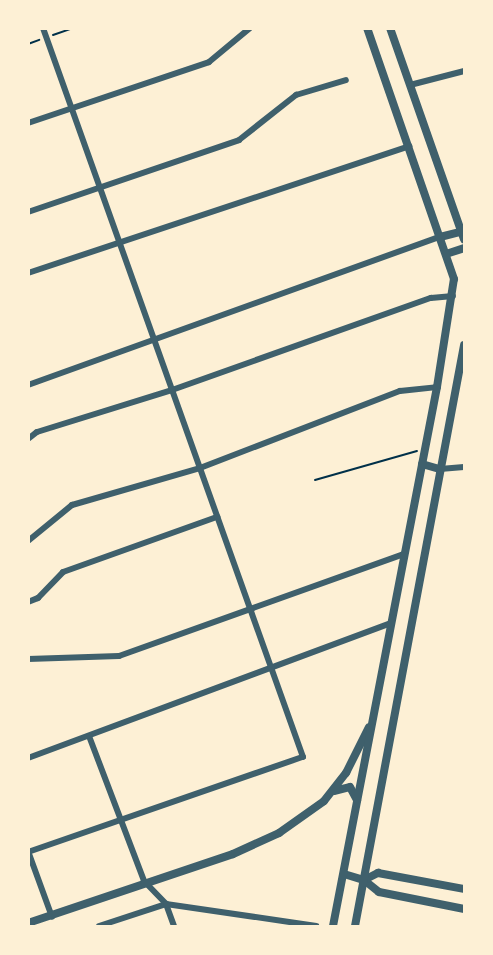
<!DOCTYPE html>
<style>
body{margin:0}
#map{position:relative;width:493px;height:955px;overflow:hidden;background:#fdf0d5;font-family:Mulish,sans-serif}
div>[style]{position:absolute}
.path>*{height:2px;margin:-1px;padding:0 1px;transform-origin:1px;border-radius:1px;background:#003049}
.minor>*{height:6px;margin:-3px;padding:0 3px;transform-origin:3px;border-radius:3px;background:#3f606c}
.tertiary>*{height:8px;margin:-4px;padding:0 4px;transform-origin:4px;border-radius:4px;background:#3f606c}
span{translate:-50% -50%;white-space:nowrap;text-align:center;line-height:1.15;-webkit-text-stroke:6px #fdf0d5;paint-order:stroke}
.frame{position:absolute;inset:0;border:30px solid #fdf0d5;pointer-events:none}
</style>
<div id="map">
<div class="path">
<i style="left:53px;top:35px;width:21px;rotate:-19deg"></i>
<i style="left:28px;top:44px;width:12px;rotate:-20deg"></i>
<i style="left:315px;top:480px;width:106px;rotate:-15.9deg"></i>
</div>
<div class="minor">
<i style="left:410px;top:85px;width:56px;rotate:-14.5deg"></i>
<i style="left:28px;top:123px;width:191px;rotate:-18.6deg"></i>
<i style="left:209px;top:62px;width:53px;rotate:-39.7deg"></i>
<i style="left:28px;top:212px;width:223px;rotate:-18.8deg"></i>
<i style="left:239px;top:140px;width:73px;rotate:-38.3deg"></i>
<i style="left:296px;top:95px;width:52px;rotate:-16.7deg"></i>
<i style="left:28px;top:273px;width:402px;rotate:-18.4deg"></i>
<i style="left:28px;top:385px;width:438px;rotate:-19.8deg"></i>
<i style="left:28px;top:439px;width:11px;rotate:-38deg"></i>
<i style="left:37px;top:432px;width:141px;rotate:-17.3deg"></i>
<i style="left:172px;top:390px;width:275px;rotate:-19.6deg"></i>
<i style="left:431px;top:298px;width:22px;rotate:-5deg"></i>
<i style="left:440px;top:469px;width:24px;rotate:-5deg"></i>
<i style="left:28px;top:541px;width:57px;rotate:-39.3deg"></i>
<i style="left:72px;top:505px;width:133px;rotate:-16.1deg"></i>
<i style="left:200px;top:468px;width:214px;rotate:-21.1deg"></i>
<i style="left:400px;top:391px;width:37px;rotate:-6deg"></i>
<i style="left:28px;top:602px;width:11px;rotate:-22deg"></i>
<i style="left:38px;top:598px;width:36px;rotate:-46deg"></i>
<i style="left:63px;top:572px;width:164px;rotate:-19.7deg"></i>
<i style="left:28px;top:659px;width:91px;rotate:-1.9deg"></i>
<i style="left:119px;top:656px;width:303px;rotate:-19.7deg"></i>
<i style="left:89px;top:736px;width:155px;rotate:69.2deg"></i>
<i style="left:144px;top:881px;width:32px;rotate:46deg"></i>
<i style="left:166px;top:904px;width:23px;rotate:70deg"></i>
<i style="left:28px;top:758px;width:387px;rotate:-20.4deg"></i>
<i style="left:28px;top:851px;width:70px;rotate:70deg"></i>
<i style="left:28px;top:852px;width:291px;rotate:-19.1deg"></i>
<i style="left:303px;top:757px;width:774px;rotate:-109.63deg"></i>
<i style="left:99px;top:926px;width:71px;rotate:-18.2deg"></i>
<i style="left:166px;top:904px;width:152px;rotate:8.3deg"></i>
</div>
<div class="tertiary">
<i style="left:390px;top:28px;width:224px;rotate:70.7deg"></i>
<i style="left:440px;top:237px;width:25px;rotate:-14deg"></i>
<i style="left:446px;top:254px;width:19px;rotate:-18deg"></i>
<i style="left:422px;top:464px;width:19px;rotate:16deg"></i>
<i style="left:334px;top:791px;width:16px;rotate:-14deg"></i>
<i style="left:350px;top:787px;width:15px;rotate:62deg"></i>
<i style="left:344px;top:874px;width:21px;rotate:17deg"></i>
<i style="left:364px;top:880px;width:19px;rotate:39deg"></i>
<i style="left:379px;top:892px;width:87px;rotate:11.3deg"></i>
<i style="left:364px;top:880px;width:16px;rotate:-27deg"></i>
<i style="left:378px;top:873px;width:87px;rotate:10.5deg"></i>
<i style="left:28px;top:923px;width:216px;rotate:-18.6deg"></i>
<i style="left:233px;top:854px;width:51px;rotate:-24.5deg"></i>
<i style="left:279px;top:833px;width:55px;rotate:-35.4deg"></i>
<i style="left:324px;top:801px;width:36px;rotate:-52deg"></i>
<i style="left:346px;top:773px;width:51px;rotate:-63.4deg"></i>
<i style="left:333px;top:926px;width:549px;rotate:-79.08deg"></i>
<i style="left:437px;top:387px;width:109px;rotate:-81.1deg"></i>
<i style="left:454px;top:279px;width:266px;rotate:-109.1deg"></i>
<i style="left:355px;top:926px;width:591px;rotate:-79.37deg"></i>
</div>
<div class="frame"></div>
</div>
